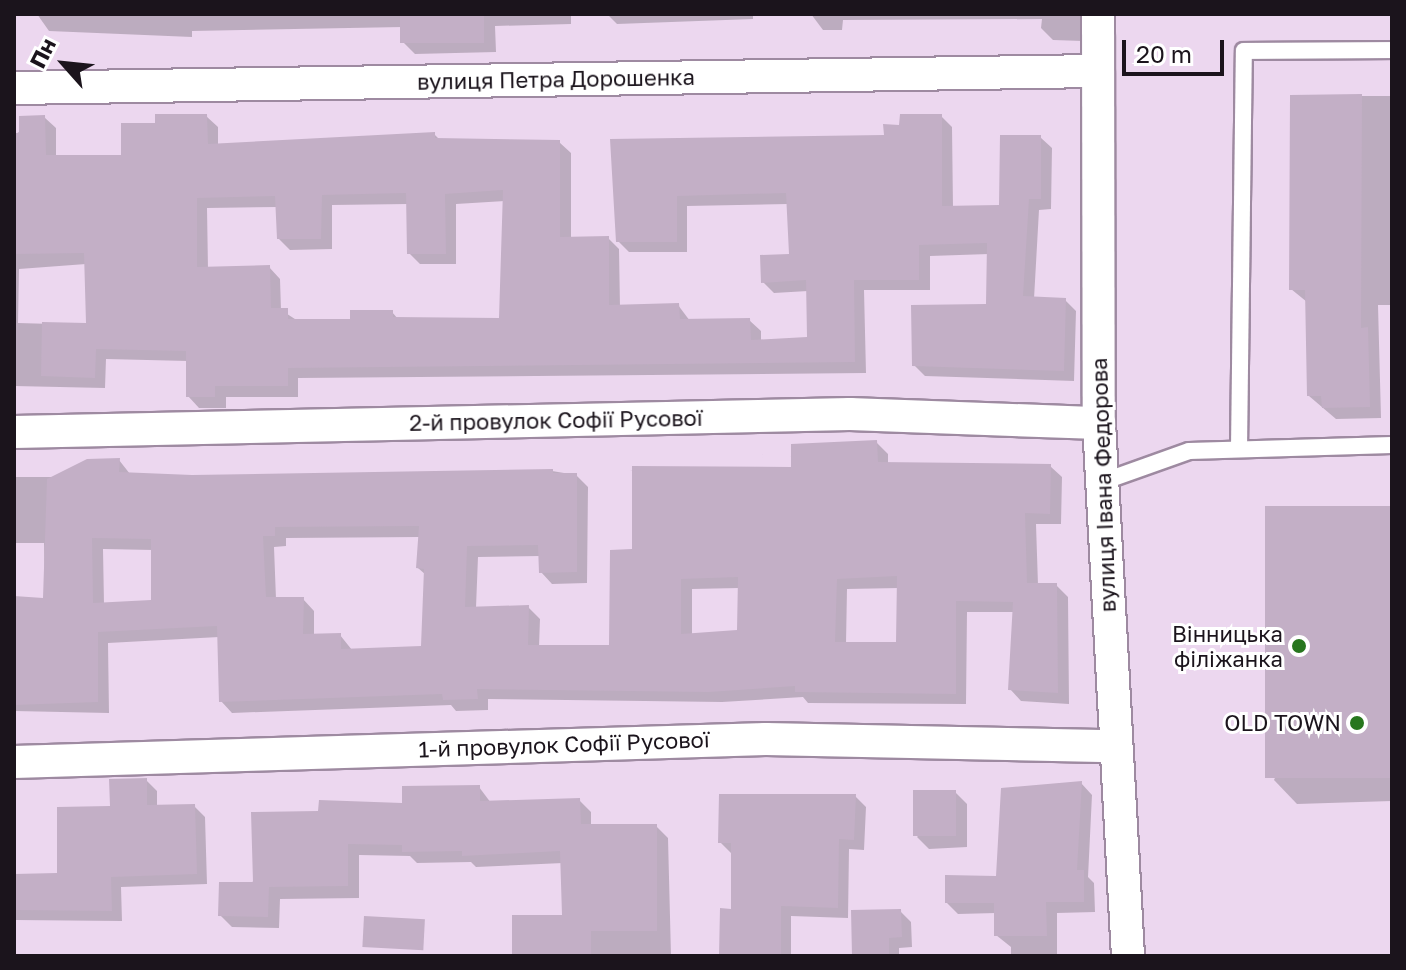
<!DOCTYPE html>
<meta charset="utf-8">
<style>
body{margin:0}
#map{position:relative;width:1406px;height:970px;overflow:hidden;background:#ecd7ef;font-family:"Golos Text",sans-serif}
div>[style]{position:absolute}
.shadow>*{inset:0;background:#0003}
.building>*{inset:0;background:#c3afc6;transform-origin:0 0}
.roads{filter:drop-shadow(2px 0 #9e8aa1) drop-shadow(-2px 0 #9e8aa1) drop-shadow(0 2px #9e8aa1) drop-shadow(0 -2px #9e8aa1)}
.service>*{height:16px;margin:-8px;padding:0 8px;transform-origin:8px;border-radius:8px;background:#fff}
.minor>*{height:32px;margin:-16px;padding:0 16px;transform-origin:16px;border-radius:16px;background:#fff}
.dots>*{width:22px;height:22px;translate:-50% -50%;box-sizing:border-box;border:4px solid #fff;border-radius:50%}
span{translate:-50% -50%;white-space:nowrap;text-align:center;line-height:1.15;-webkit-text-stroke:6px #fff;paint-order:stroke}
.street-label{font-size:22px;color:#1b141c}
.poi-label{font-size:22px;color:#1b141c}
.right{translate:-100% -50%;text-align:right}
.frame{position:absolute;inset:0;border:16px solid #1b141c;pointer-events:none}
.north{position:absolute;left:24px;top:24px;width:80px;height:80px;-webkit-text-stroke:6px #fff;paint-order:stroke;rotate:297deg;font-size:22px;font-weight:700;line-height:32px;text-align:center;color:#1b141c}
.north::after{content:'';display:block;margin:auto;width:28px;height:36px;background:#1b141c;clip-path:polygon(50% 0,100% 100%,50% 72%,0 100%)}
.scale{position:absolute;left:1122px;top:40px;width:102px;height:36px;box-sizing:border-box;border:4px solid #1b141c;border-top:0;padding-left:10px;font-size:24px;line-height:28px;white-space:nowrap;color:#1b141c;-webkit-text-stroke:6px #fff;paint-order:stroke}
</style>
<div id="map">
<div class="shadow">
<i style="clip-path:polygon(37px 14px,571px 14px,571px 24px,495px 26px,496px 52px,415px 54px,403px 42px,403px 27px,192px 31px,192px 37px,49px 31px)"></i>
<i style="clip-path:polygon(607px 14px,753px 14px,753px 19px,617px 24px)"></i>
<i style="clip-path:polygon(811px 14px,1083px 14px,1083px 41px,1053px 40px,1041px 28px,1042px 19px,843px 20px,842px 30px,823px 30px)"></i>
<i style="clip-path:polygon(1292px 96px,1392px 96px,1392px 305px,1378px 305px,1381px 418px,1336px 419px,1309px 396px,1307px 302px,1291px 289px)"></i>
<i style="clip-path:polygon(evenodd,206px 116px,218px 127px,218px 145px,434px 134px,440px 140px,559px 142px,571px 153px,571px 239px,608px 238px,619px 249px,620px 307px,678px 305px,690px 321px,749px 320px,761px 331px,761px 342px,809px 339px,808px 291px,774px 293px,763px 282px,791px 256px,788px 204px,687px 206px,687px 252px,629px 252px,618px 241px,612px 141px,886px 137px,941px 116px,952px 127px,953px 208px,1001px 207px,1040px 137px,1052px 148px,1051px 209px,1039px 210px,1034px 299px,1065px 300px,1076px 311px,1074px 381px,925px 376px,914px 365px,988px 306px,989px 254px,930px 256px,930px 290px,864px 290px,866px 373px,298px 378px,298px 397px,226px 397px,226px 408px,199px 408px,188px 396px,188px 361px,106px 359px,105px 388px,14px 386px,14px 135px,44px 117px,56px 128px,56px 157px,123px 157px,157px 125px,206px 116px,505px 201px,501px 320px,398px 319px,392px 312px,352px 321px,298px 321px,281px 310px,280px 279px,269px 267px,208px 269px,207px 208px,278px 207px,279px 239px,290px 250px,332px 249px,332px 205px,408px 204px,409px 253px,420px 264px,456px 264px,456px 204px,505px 201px,206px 116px,86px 264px,88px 325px,18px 323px,19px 269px,86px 264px)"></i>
<i style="clip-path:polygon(evenodd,876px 442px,888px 454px,888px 464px,1050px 466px,1062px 477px,1061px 524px,1036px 524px,1038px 585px,1056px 585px,1068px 597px,1069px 704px,1021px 701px,1010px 689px,1014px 612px,967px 612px,966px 704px,808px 703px,803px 697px,722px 702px,488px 699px,488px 710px,456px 711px,451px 705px,232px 713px,221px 701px,219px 637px,108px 643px,109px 713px,14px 711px,14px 598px,45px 600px,44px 543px,14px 543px,14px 477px,57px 477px,119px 460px,130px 474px,192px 477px,552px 471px,576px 475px,588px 487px,587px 583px,552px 584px,541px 572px,540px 556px,478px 557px,476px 608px,528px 607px,540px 619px,539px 647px,611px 647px,634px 550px,793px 469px,876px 442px,420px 537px,418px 568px,426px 575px,423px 648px,352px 650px,340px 635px,314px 635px,314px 611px,303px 599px,276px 599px,274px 547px,286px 546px,286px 538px,420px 537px,876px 442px,103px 549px,153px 550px,153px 602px,104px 604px,103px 549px,876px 442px,739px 588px,739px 632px,692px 635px,692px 589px,739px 588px,876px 442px,899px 588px,898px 644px,846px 644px,847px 589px,899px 588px)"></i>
<i style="clip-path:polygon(1392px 508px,1392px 801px,1297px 804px,1274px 780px)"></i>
<i style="clip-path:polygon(146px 780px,157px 791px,157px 807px,194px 806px,205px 817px,207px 884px,121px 887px,122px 921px,15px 920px,14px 876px,60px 875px,112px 808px)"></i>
<i style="clip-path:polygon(1081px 783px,1092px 795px,1088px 877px,1094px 883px,1095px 912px,1057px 913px,1057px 956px,1011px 956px,1011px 947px,996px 935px,996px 913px,958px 914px,947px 903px,998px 878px)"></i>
<i style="clip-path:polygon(479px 787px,491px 803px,579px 800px,591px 812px,591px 826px,656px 826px,668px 838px,671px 956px,514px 956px,565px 917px,563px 863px,476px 867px,471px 862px,417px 863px,410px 856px,359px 855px,359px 898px,280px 899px,279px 928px,232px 927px,220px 915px,320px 813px,404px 805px)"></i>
<i style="clip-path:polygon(955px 792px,967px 804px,967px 847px,929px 849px,917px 837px)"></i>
<i style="clip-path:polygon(855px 796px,866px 807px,864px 850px,849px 849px,848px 918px,791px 916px,791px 956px,721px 956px,733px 911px,731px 853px,720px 842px)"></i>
<i style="clip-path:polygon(900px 911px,911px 922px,912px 947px,899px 948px,899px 956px,854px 956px)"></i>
</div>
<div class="building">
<i style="left:400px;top:14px;width:84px;height:29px"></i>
<i style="clip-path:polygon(1362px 94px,1361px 328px,1368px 327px,1370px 407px,1322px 408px,1321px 396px,1307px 396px,1305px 290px,1289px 290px,1290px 95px)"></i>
<i style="clip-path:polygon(evenodd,155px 114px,207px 114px,208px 144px,435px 132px,435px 138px,560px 140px,560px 237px,609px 236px,609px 305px,679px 303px,680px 319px,750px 318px,751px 340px,807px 337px,806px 280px,761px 283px,760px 255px,789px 254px,786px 193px,677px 196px,677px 242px,616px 242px,610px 139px,884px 135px,883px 124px,899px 125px,900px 114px,942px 114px,942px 206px,999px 205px,1000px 135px,1041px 135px,1041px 199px,1029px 199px,1023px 296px,1066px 298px,1064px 371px,912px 366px,911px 305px,986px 304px,987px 243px,919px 245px,919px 280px,854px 280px,855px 362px,288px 368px,288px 386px,215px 386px,215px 397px,186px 397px,186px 351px,96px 349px,95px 378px,41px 376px,42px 322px,86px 323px,84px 253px,14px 254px,14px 133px,19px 133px,19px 116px,45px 115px,46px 155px,121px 155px,121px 123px,155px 123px,155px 114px,503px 190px,499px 318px,393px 317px,393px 310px,350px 310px,350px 319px,288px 319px,288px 308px,271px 308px,270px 265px,197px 267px,197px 198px,275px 196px,277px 239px,321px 239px,322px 195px,406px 193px,407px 254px,446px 254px,445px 194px,503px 190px)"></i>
<i style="clip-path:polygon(evenodd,877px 440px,878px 462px,1051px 464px,1050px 514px,1025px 513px,1027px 583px,1057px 583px,1058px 693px,1008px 690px,1013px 602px,956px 601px,956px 694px,795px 692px,795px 686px,709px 692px,477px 689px,478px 699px,443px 700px,442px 694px,219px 702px,217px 626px,98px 632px,98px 702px,14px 705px,14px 596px,43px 598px,47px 479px,87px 459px,120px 458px,119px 472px,192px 475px,553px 469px,553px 473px,577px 473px,577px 572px,539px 573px,538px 545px,467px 546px,465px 607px,529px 605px,528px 645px,609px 645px,610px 550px,632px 549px,632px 466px,791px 467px,791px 444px,877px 440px,419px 526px,416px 568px,424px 569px,421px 646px,341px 649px,341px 633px,303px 634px,304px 597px,266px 597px,263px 536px,275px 536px,275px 527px,419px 526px,877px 440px,92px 538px,151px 539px,151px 600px,93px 603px,92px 538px,877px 440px,897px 576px,896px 642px,835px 642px,837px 579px,897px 576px,877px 440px,738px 577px,737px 630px,681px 634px,681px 579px,738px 577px)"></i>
<i style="left:1392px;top:506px;width:272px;height:127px;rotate:90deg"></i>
<i style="clip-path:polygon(147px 778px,147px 805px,195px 804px,197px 874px,111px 877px,112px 911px,14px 910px,14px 874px,57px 873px,57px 807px,110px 806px,109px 779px)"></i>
<i style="clip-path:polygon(1082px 781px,1077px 870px,1084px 870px,1084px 902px,1046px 902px,1047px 936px,994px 936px,994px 903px,945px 903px,945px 875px,996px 876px,1001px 788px)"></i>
<i style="clip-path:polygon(480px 785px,480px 801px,580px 798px,581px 824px,657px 824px,657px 931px,591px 931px,591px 956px,512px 956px,512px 915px,562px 915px,560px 851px,462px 856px,462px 851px,402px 852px,402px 845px,348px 844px,348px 886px,269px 887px,268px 917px,218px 916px,219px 882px,253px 882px,251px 812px,318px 811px,319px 800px,402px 803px,402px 786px)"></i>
<i style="left:956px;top:790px;width:46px;height:43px;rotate:90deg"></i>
<i style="clip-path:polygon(719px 794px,856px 794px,854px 840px,839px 839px,838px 908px,781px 906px,781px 956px,719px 956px,720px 908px,731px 909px,731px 843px,718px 843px)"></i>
<i style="clip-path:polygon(901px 909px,902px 937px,889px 938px,889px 956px,852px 956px,851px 910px)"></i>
<i style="left:364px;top:916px;width:61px;height:31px;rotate:3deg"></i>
</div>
<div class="roads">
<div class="service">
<i style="left:1239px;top:449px;width:398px;rotate:-89.3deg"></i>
<i style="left:1244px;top:51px;width:148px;rotate:-0.4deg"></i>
<i style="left:1102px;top:482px;width:92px;rotate:-19.6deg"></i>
<i style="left:1189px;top:451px;width:203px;rotate:-1.7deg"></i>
</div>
<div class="minor">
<i style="left:1098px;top:14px;width:409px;rotate:89.9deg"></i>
<i style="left:1099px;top:423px;width:534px;rotate:86.89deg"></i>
<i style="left:14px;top:88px;width:1084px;rotate:-0.9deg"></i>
<i style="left:14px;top:432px;width:836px;rotate:-1.23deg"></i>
<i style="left:850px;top:414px;width:249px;rotate:2.1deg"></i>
<i style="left:14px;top:762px;width:752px;rotate:-1.75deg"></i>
<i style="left:766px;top:739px;width:347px;rotate:1.2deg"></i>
</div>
</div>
<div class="dots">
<i style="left:1299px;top:646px;background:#27761e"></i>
<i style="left:1357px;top:723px;background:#27761e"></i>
</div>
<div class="street-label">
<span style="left:556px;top:79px;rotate:-1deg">вулиця Петра Дорошенка</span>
<span style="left:556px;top:420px;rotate:-1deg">2-й провулок Софії Русової</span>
<span style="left:1103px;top:485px;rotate:-92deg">вулиця Івана Федорова</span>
<span style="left:564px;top:744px;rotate:-2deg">1-й провулок Софії Русової</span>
</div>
<div class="poi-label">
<span class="right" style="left:1283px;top:646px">Вінницька<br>філіжанка</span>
<span class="right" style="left:1341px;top:723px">OLD TOWN</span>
</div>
<div class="frame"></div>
<div class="north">Пн</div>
<div class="scale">20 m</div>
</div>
